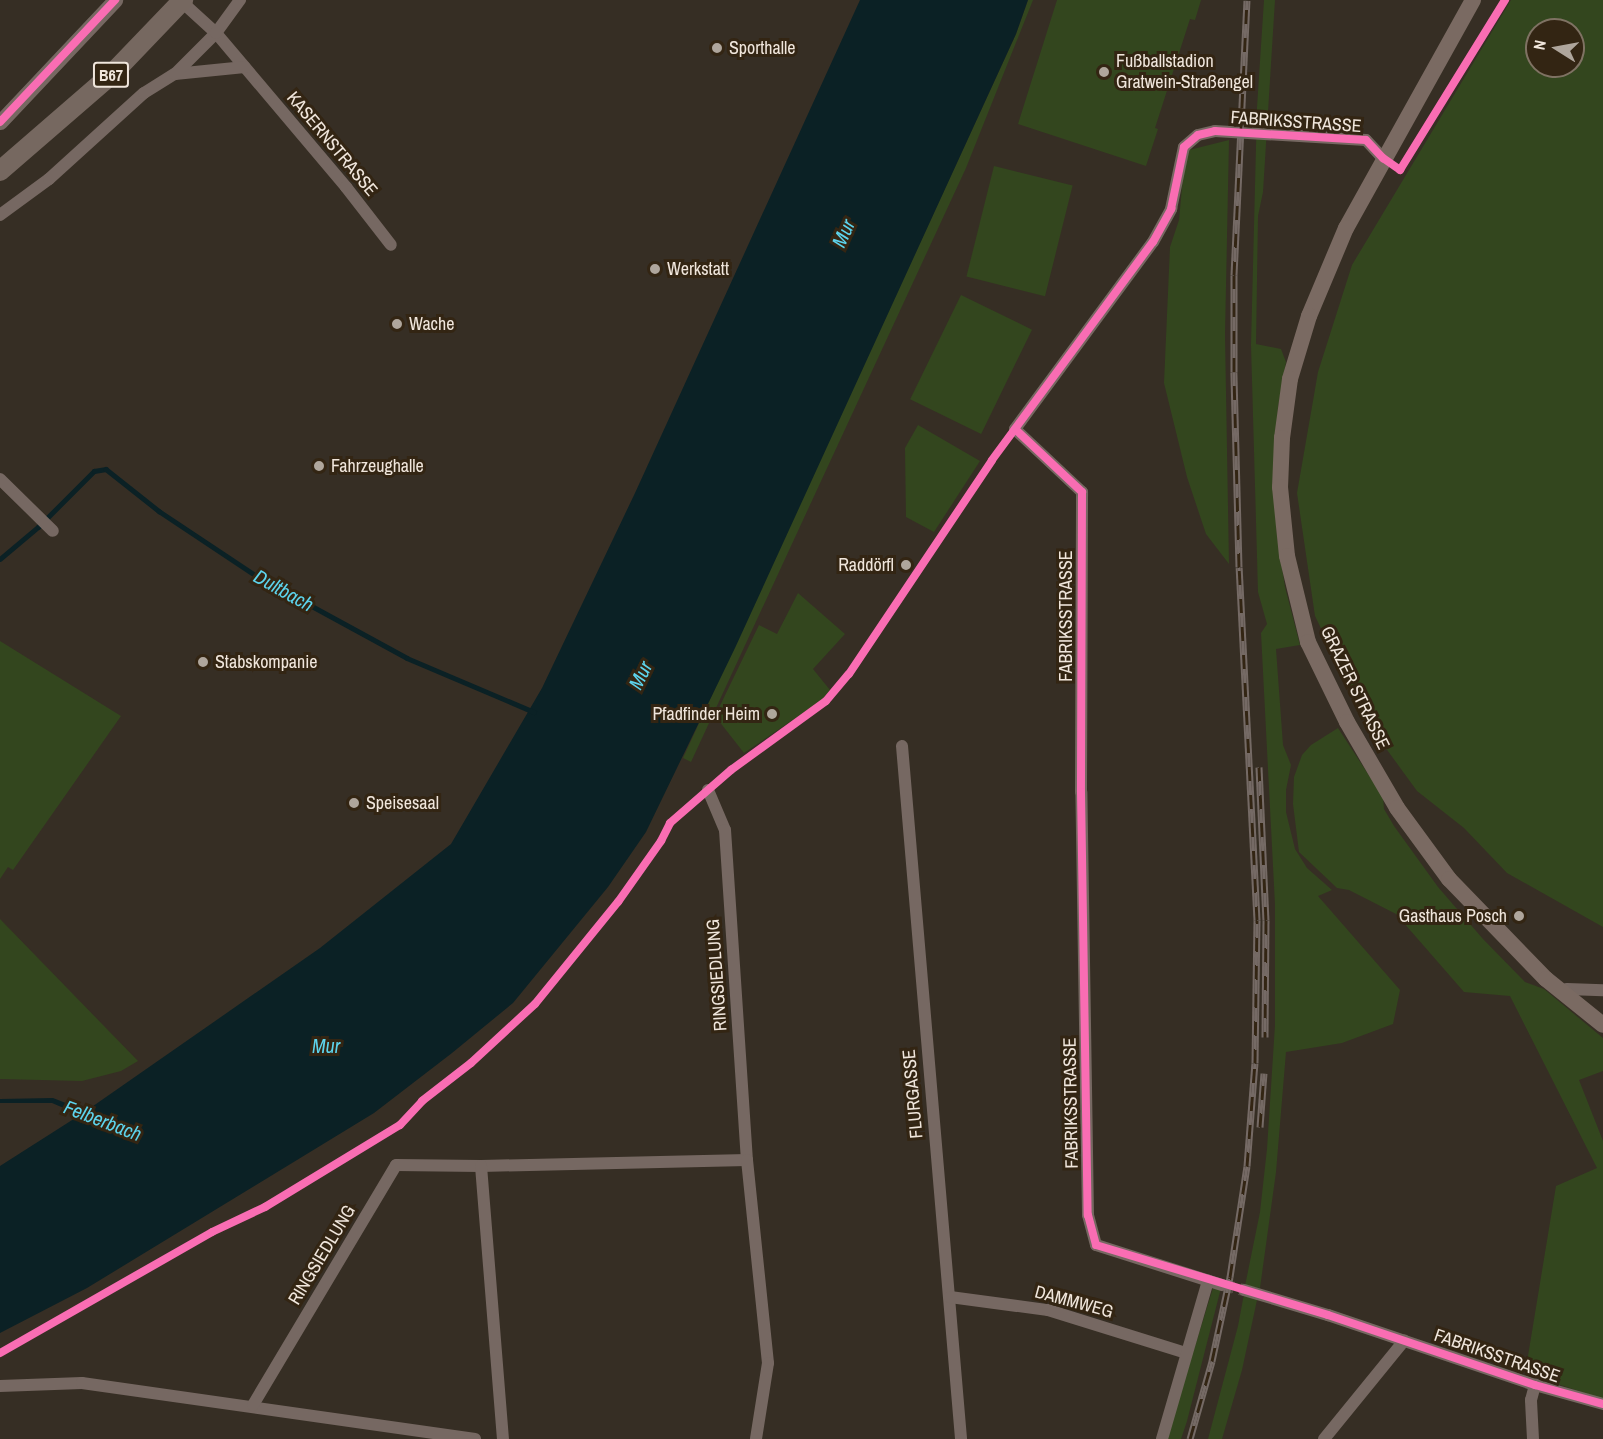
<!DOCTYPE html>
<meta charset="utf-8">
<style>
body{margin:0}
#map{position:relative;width:1603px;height:1439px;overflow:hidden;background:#362e24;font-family:"Archivo Narrow",sans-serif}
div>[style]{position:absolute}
.green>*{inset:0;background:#33461e;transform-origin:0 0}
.water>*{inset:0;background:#0b2125}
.stream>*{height:4.5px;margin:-2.25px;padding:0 2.25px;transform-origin:2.25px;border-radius:2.25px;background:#0b2125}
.minor-tunnel>*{height:12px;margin-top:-6px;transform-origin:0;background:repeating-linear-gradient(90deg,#524a40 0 12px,transparent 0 18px)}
.minor>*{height:12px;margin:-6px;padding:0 6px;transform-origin:6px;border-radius:6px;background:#766862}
.tertiary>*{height:15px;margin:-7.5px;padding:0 7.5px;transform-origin:7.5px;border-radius:7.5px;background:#766862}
.secondary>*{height:16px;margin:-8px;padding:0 8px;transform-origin:8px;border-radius:8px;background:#7a6a62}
.primary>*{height:20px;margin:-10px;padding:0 10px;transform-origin:10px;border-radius:10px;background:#766860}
.rail>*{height:7px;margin-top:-3.5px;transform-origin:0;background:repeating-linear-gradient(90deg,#332513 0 14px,#756a65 0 28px);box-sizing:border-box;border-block:2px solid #756a65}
.cycleway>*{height:8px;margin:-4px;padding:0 4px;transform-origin:4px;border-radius:4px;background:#f96db3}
.dots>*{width:16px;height:16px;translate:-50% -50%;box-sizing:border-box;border:3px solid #332513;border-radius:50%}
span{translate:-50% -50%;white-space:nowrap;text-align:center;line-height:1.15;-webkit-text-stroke:6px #332513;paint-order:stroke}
.shield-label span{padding:2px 4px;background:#332513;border:2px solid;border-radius:4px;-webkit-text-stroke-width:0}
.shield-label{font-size:16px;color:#f0e6dc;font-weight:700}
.poi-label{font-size:18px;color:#f0e6dc}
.left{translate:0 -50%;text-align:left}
.right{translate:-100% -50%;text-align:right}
.street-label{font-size:18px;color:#f0e6dc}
.water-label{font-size:20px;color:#5dd4ed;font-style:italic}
.north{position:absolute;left:1525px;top:18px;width:60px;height:60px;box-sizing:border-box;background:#332513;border:2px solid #7f7263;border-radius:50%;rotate:281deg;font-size:16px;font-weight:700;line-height:24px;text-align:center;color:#f0e6dc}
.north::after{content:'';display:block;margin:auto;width:21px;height:27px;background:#afa69c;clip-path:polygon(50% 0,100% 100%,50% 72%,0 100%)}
</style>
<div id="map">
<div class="green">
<i style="clip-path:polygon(1028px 0,1033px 0,966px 168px,691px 762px,683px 758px,1016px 34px)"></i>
<i style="clip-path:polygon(1057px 0,1201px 0,1195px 20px,1190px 19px,1155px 128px,1158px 129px,1146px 166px,1018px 124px)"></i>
<i style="clip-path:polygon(1264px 0,1275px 0,1263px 192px,1258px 216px,1256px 344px,1281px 349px,1286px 362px,1278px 407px,1274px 495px,1277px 536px,1285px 587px,1300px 645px,1276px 649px,1283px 745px,1291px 765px,1286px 790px,1286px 812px,1295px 849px,1307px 868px,1332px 890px,1318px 896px,1400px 990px,1393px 1024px,1342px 1043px,1286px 1052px,1276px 1172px,1260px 1288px,1245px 1286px,1260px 1212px,1267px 1149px,1275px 1025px,1275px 905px,1261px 633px,1267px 624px,1258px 592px,1251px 345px,1257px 107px)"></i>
<i style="clip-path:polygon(evenodd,1511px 0,1603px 0,1603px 927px,1507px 873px,1464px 828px,1417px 791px,1366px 721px,1315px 616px,1297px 493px,1318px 372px,1352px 265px,1511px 0,1537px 30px,1573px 30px,1573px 66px,1537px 66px,1537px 30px)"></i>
<i style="clip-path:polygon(1229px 140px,1225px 335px,1229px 564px,1206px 534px,1187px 477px,1164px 383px,1170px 247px,1179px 220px,1184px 165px,1189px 150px)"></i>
<i style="left:994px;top:166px;width:81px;height:114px;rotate:14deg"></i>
<i style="left:961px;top:295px;width:79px;height:116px;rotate:26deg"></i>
<i style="clip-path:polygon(918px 425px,980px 461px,934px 532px,906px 517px,905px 448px)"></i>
<i style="clip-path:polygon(798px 593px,845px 634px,813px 669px,830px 690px,822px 700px,744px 753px,715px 716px,759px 625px,777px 634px)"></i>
<i style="clip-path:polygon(0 641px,121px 716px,13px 870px,8px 867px,0 879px)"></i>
<i style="clip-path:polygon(1338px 728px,1383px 797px,1384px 809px,1394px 826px,1438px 887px,1483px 939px,1525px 982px,1544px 989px,1603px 1038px,1603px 1071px,1579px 1080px,1603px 1141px,1603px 1399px,1530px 1375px,1526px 1368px,1556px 1186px,1597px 1168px,1510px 996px,1464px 992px,1396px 914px,1349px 890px,1337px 888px,1299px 852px,1293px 804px,1294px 777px,1302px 755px,1311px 745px)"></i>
<i style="clip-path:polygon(0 919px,138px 1061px,121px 1071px,82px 1081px,0 1079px)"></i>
<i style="clip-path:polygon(1213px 1288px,1221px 1288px,1187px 1421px,1181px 1439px,1166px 1439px)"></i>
<i style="clip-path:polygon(1244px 1294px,1271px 1303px,1257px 1300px,1242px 1370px,1222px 1439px,1208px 1439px,1238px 1326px)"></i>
</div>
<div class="water">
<i style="clip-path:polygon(860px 0,1028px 0,1016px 34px,735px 648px,646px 832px,608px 887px,513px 1003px,452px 1053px,374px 1113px,87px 1288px,0 1333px,0 1166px,80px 1115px,52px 1103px,0 1103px,0 1099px,53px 1098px,86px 1111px,320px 948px,451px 844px,542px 688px,635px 493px)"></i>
</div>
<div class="stream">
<i style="left:0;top:559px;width:50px;rotate:-40.1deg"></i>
<i style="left:38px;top:527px;width:79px;rotate:-45deg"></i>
<i style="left:94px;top:471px;width:12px;rotate:-9deg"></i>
<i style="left:106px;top:469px;width:68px;rotate:38.4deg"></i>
<i style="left:159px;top:511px;width:115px;rotate:33.7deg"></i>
<i style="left:255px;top:575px;width:173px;rotate:28.6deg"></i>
<i style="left:407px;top:658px;width:138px;rotate:23deg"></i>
</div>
<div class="minor-tunnel">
<i style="left:1222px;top:1285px;width:23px;rotate:13deg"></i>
</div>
<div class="minor">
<i style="left:182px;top:2px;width:46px;rotate:42.4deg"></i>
<i style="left:216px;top:33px;width:202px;rotate:49.8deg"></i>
<i style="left:346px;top:187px;width:73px;rotate:52.2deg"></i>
<i style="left:175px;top:74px;width:70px;rotate:-5.7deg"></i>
<i style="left:0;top:215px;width:61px;rotate:-36.3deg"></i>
<i style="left:49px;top:179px;width:128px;rotate:-42.2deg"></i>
<i style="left:144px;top:93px;width:36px;rotate:-32deg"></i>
<i style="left:175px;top:74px;width:58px;rotate:-45deg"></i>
<i style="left:216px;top:33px;width:41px;rotate:-54deg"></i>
<i style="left:0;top:479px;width:74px;rotate:44.5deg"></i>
<i style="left:902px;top:746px;width:696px;rotate:85.13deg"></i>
<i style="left:708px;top:790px;width:43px;rotate:67deg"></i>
<i style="left:725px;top:830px;width:331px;rotate:86.2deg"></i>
<i style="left:1562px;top:993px;width:6px;rotate:-39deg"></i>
<i style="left:1567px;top:989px;width:36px;rotate:2deg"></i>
<i style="left:481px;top:1166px;width:266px;rotate:-1.3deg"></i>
<i style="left:747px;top:1160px;width:204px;rotate:84.1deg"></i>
<i style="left:768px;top:1363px;width:77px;rotate:99deg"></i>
<i style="left:1222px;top:1285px;width:132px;rotate:-162.4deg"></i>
<i style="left:1096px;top:1245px;width:31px;rotate:-105deg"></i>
<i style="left:1088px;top:1215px;width:423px;rotate:-90.9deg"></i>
<i style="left:1081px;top:792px;width:300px;rotate:-89.8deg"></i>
<i style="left:1082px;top:492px;width:92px;rotate:-136.8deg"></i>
<i style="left:1015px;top:429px;width:232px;rotate:-53.6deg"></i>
<i style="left:1153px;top:242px;width:38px;rotate:-61deg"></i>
<i style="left:1171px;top:209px;width:63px;rotate:-78.2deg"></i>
<i style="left:1184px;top:147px;width:18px;rotate:-41deg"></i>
<i style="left:1198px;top:135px;width:17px;rotate:-13deg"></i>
<i style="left:1215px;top:131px;width:151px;rotate:3.4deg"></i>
<i style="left:1366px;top:140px;width:25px;rotate:47deg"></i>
<i style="left:1244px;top:1290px;width:88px;rotate:16.6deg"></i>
<i style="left:1328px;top:1315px;width:219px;rotate:18.7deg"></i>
<i style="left:1535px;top:1385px;width:71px;rotate:15.6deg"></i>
<i style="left:950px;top:1297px;width:99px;rotate:7.6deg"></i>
<i style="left:1048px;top:1310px;width:145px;rotate:17.3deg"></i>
<i style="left:0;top:1386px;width:82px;rotate:-2.1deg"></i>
<i style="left:82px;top:1383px;width:397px;rotate:8.1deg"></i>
<i style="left:253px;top:1405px;width:279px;rotate:-59.2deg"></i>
<i style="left:396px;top:1165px;width:85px;rotate:0.7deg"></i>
<i style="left:481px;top:1166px;width:274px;rotate:85.4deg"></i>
<i style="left:1162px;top:1439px;width:165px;rotate:-73.8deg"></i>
<i style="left:1324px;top:1439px;width:127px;rotate:-50.8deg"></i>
<i style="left:1533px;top:1439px;width:39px;rotate:-93deg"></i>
<i style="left:1531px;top:1400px;width:16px;rotate:-75deg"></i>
</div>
<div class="tertiary">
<i style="left:0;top:122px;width:168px;rotate:-46.7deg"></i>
</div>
<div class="secondary">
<i style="left:1473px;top:0;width:261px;rotate:119.1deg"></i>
<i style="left:1346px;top:228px;width:95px;rotate:112.8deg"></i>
<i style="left:1309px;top:316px;width:66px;rotate:106.8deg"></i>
<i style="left:1290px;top:379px;width:60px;rotate:97.7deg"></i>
<i style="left:1282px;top:438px;width:49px;rotate:92.3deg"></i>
<i style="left:1280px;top:487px;width:69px;rotate:84.2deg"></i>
<i style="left:1287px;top:556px;width:89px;rotate:76.3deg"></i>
<i style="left:1308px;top:642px;width:89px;rotate:64deg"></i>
<i style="left:1347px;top:722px;width:99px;rotate:59.8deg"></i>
<i style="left:1397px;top:808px;width:88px;rotate:53.8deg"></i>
<i style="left:1449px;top:879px;width:139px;rotate:45.9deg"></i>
<i style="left:1546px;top:979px;width:73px;rotate:38.9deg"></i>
</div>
<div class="primary">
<i style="left:0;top:171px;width:148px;rotate:-40.9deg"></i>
<i style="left:112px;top:74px;width:103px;rotate:-46.2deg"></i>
</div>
<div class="rail">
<i style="left:1259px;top:767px;width:153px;rotate:87.4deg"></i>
<i style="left:1266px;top:920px;width:117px;rotate:90.5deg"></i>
<i style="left:1260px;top:1127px;width:54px;rotate:-85.8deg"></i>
<i style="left:1190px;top:1439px;width:81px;rotate:-74.2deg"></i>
<i style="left:1212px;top:1361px;width:86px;rotate:-77.9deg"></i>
<i style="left:1230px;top:1277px;width:112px;rotate:-81.3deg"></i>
<i style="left:1247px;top:1166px;width:103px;rotate:-85.6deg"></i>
<i style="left:1255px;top:1063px;width:143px;rotate:-89.2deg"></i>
<i style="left:1257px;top:920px;width:353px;rotate:-92.9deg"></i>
<i style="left:1239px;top:567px;width:195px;rotate:-91.5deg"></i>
<i style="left:1234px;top:372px;width:97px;rotate:-90deg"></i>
<i style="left:1234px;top:275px;width:275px;rotate:-87.3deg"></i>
</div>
<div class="cycleway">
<i style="left:0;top:122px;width:168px;rotate:-46.7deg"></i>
<i style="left:1015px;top:429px;width:92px;rotate:43.2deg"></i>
<i style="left:1082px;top:492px;width:300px;rotate:90.2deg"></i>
<i style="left:1081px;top:792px;width:423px;rotate:89.1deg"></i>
<i style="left:1088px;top:1215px;width:31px;rotate:75deg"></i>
<i style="left:1096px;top:1245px;width:242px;rotate:16.8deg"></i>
<i style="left:1328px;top:1315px;width:219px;rotate:18.7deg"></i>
<i style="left:1535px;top:1385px;width:71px;rotate:15.6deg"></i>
<i style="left:0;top:1353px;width:244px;rotate:-29.7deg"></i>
<i style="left:212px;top:1232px;width:59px;rotate:-25.3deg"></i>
<i style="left:265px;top:1207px;width:158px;rotate:-31.3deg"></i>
<i style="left:400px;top:1125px;width:33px;rotate:-47deg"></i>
<i style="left:422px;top:1101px;width:62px;rotate:-37.8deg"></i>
<i style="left:471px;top:1063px;width:87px;rotate:-42.7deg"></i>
<i style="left:535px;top:1004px;width:132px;rotate:-50.9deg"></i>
<i style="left:618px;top:902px;width:75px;rotate:-54.8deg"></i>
<i style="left:661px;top:841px;width:20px;rotate:-63deg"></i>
<i style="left:670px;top:823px;width:81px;rotate:-41deg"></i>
<i style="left:731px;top:770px;width:117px;rotate:-36deg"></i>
<i style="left:826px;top:701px;width:35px;rotate:-50deg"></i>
<i style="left:849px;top:674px;width:257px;rotate:-56.2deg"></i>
<i style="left:992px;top:460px;width:271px;rotate:-53.6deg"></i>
<i style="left:1153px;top:242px;width:38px;rotate:-61deg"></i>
<i style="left:1171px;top:209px;width:63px;rotate:-78.2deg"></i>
<i style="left:1184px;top:147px;width:18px;rotate:-41deg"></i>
<i style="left:1198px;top:135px;width:17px;rotate:-13deg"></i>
<i style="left:1215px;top:131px;width:151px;rotate:3.4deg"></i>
<i style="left:1366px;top:140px;width:25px;rotate:47deg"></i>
<i style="left:1383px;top:158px;width:21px;rotate:35deg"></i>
<i style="left:1400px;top:170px;width:200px;rotate:-58.3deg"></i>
</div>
<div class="dots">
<i style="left:717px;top:48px;background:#afa69c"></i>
<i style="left:1104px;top:72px;background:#afa69c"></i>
<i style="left:655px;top:269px;background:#afa69c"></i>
<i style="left:397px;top:324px;background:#afa69c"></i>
<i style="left:319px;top:466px;background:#afa69c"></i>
<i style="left:906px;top:565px;background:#afa69c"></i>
<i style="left:203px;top:662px;background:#afa69c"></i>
<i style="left:772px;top:714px;background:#afa69c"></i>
<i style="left:354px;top:803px;background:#afa69c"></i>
<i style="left:1519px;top:916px;background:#afa69c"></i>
</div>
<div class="shield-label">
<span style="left:111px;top:75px">B67</span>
</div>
<div class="poi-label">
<span class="left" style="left:729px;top:48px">Sporthalle</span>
<span class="left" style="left:1116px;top:72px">Fußballstadion<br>Gratwein-Straßengel</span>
<span class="left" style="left:667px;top:269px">Werkstatt</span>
<span class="left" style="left:409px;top:324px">Wache</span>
<span class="left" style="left:331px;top:466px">Fahrzeughalle</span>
<span class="right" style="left:894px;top:565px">Raddörfl</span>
<span class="left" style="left:215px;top:662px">Stabskompanie</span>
<span class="right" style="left:760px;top:714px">Pfadfinder Heim</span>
<span class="left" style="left:366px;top:803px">Speisesaal</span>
<span class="right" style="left:1507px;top:916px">Gasthaus Posch</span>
</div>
<div class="street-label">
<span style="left:1296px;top:122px;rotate:4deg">FABRIKSSTRASSE</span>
<span style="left:332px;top:144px;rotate:50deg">KASERNSTRASSE</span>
<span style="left:1066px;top:616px;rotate:-90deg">FABRIKSSTRASSE</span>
<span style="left:1355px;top:688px;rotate:64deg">GRAZER STRASSE</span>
<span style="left:717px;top:975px;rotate:-94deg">RINGSIEDLUNG</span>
<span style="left:913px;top:1094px;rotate:-95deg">FLURGASSE</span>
<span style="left:1071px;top:1103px;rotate:-91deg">FABRIKSSTRASSE</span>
<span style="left:322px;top:1255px;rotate:-59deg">RINGSIEDLUNG</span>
<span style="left:1074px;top:1302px;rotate:15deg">DAMMWEG</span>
<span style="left:1497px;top:1356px;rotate:19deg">FABRIKSSTRASSE</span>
</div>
<div class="water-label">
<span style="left:843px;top:233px;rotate:-66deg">Mur</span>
<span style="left:284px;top:590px;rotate:29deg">Dultbach</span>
<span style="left:640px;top:675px;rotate:-64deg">Mur</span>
<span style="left:326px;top:1045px">Mur</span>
<span style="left:103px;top:1120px;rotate:21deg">Felberbach</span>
</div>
<div class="north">N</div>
</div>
